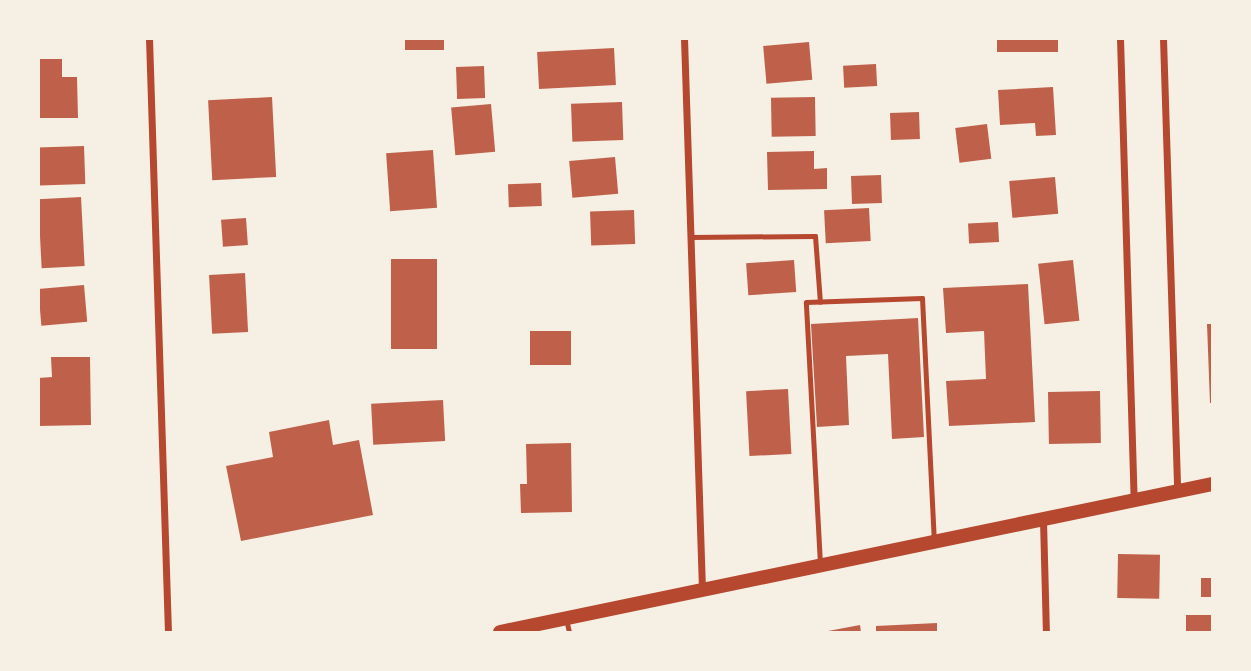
<!DOCTYPE html>
<style>
body{margin:0}
#map{position:relative;width:1251px;height:671px;overflow:hidden;background:#f6efe4;font-family:"Public Sans",sans-serif}
div>[style]{position:absolute}
.building>*{inset:0;background:#bf614a;transform-origin:0 0}
.service>*{height:5px;margin:-2.5px;padding:0 2.5px;transform-origin:2.5px;border-radius:2.5px;background:#b5482f}
.minor>*{height:7px;margin:-3.5px;padding:0 3.5px;transform-origin:3.5px;border-radius:3.5px;background:#b5482f}
.secondary>*{height:14px;margin:-7px;padding:0 7px;transform-origin:7px;border-radius:7px;background:#b5482f}
span{translate:-50% -50%;white-space:nowrap;text-align:center;line-height:1.15;-webkit-text-stroke:5px #f6efe4;paint-order:stroke}
.frame{position:absolute;inset:0;border:40px solid #f6efe4;pointer-events:none}
</style>
<div id="map">
<div class="building">
<i style="left:405px;top:38px;width:39px;height:12px"></i>
<i style="left:997px;top:38px;width:61px;height:14px"></i>
<i style="left:809px;top:42px;width:38px;height:46px;rotate:85deg"></i>
<i style="left:614px;top:48px;width:37px;height:77px;rotate:87deg"></i>
<i style="clip-path:polygon(38px 59px,62px 59px,62px 77px,77px 77px,78px 118px,38px 118px)"></i>
<i style="left:876px;top:64px;width:22px;height:33px;rotate:87deg"></i>
<i style="left:484px;top:66px;width:32px;height:28px;rotate:88deg"></i>
<i style="clip-path:polygon(1053px 87px,1056px 135px,1036px 136px,1035px 123px,1000px 125px,998px 90px)"></i>
<i style="left:272px;top:97px;width:80px;height:64px;rotate:87deg"></i>
<i style="left:815px;top:97px;width:39px;height:44px;rotate:89deg"></i>
<i style="left:622px;top:102px;width:38px;height:51px;rotate:88deg"></i>
<i style="left:491px;top:104px;width:48px;height:40px;rotate:85deg"></i>
<i style="left:919px;top:112px;width:27px;height:29px;rotate:88deg"></i>
<i style="left:987px;top:124px;width:35px;height:32px;rotate:83deg"></i>
<i style="left:84px;top:146px;width:38px;height:46px;rotate:88deg"></i>
<i style="left:433px;top:150px;width:58px;height:47px;rotate:86deg"></i>
<i style="clip-path:polygon(814px 151px,814px 169px,827px 168px,827px 189px,768px 190px,767px 152px)"></i>
<i style="left:615px;top:157px;width:37px;height:46px;rotate:85deg"></i>
<i style="left:881px;top:175px;width:28px;height:30px;rotate:88deg"></i>
<i style="left:1055px;top:177px;width:37px;height:46px;rotate:85deg"></i>
<i style="left:541px;top:183px;width:23px;height:33px;rotate:88deg"></i>
<i style="left:81px;top:197px;width:69px;height:43px;rotate:87deg"></i>
<i style="left:869px;top:208px;width:33px;height:45px;rotate:87deg"></i>
<i style="left:634px;top:210px;width:34px;height:44px;rotate:88deg"></i>
<i style="left:246px;top:218px;width:27px;height:25px;rotate:86deg"></i>
<i style="left:998px;top:222px;width:20px;height:30px;rotate:87deg"></i>
<i style="left:391px;top:259px;width:46px;height:90px"></i>
<i style="left:794px;top:260px;width:32px;height:48px;rotate:86deg"></i>
<i style="left:1073px;top:260px;width:61px;height:35px;rotate:84deg"></i>
<i style="left:245px;top:273px;width:59px;height:36px;rotate:87deg"></i>
<i style="clip-path:polygon(1028px 284px,1035px 422px,949px 426px,946px 381px,986px 379px,984px 331px,946px 333px,943px 288px)"></i>
<i style="left:84px;top:285px;width:37px;height:46px;rotate:85deg"></i>
<i style="clip-path:polygon(918px 318px,924px 437px,892px 439px,888px 354px,846px 356px,849px 425px,817px 427px,811px 324px)"></i>
<i style="clip-path:polygon(1207px 324px,1212px 324px,1212px 403px,1210px 403px)"></i>
<i style="left:530px;top:331px;width:41px;height:34px"></i>
<i style="clip-path:polygon(51px 357px,90px 357px,91px 425px,38px 426px,38px 378px,52px 377px)"></i>
<i style="left:788px;top:389px;width:65px;height:42px;rotate:87deg"></i>
<i style="left:1100px;top:391px;width:52px;height:52px;rotate:89deg"></i>
<i style="left:443px;top:400px;width:41px;height:72px;rotate:87deg"></i>
<i style="clip-path:polygon(329px 420px,333px 445px,359px 440px,373px 515px,241px 541px,226px 466px,273px 457px,269px 432px)"></i>
<i style="clip-path:polygon(571px 443px,572px 512px,521px 513px,520px 484px,527px 484px,526px 444px)"></i>
<i style="left:1118px;top:554px;width:42px;height:44px;rotate:1deg"></i>
<i style="left:1201px;top:578px;width:11px;height:19px"></i>
<i style="left:1186px;top:615px;width:26px;height:17px"></i>
<i style="clip-path:polygon(937px 623px,937px 632px,876px 632px,876px 626px)"></i>
<i style="clip-path:polygon(860px 625px,861px 632px,829px 632px,828px 631px)"></i>
</div>
<div class="service">
<i style="left:691px;top:237px;width:124px;rotate:-0.5deg"></i>
<i style="left:815px;top:236px;width:66px;rotate:85.7deg"></i>
<i style="left:820px;top:564px;width:262px;rotate:-93.1deg"></i>
<i style="left:806px;top:302px;width:116px;rotate:-2deg"></i>
<i style="left:922px;top:298px;width:244px;rotate:87.2deg"></i>
<i style="left:566px;top:619px;width:13px;rotate:77deg"></i>
</div>
<div class="minor">
<i style="left:149px;top:38px;width:594px;rotate:88.17deg"></i>
<i style="left:684px;top:38px;width:552px;rotate:88.13deg"></i>
<i style="left:1120px;top:38px;width:462px;rotate:88.3deg"></i>
<i style="left:1163px;top:38px;width:453px;rotate:88.2deg"></i>
<i style="left:1043px;top:520px;width:112px;rotate:88.5deg"></i>
</div>
<div class="secondary">
<i style="left:500px;top:632px;width:727px;rotate:-11.74deg"></i>
</div>
<div class="frame"></div>
</div>
